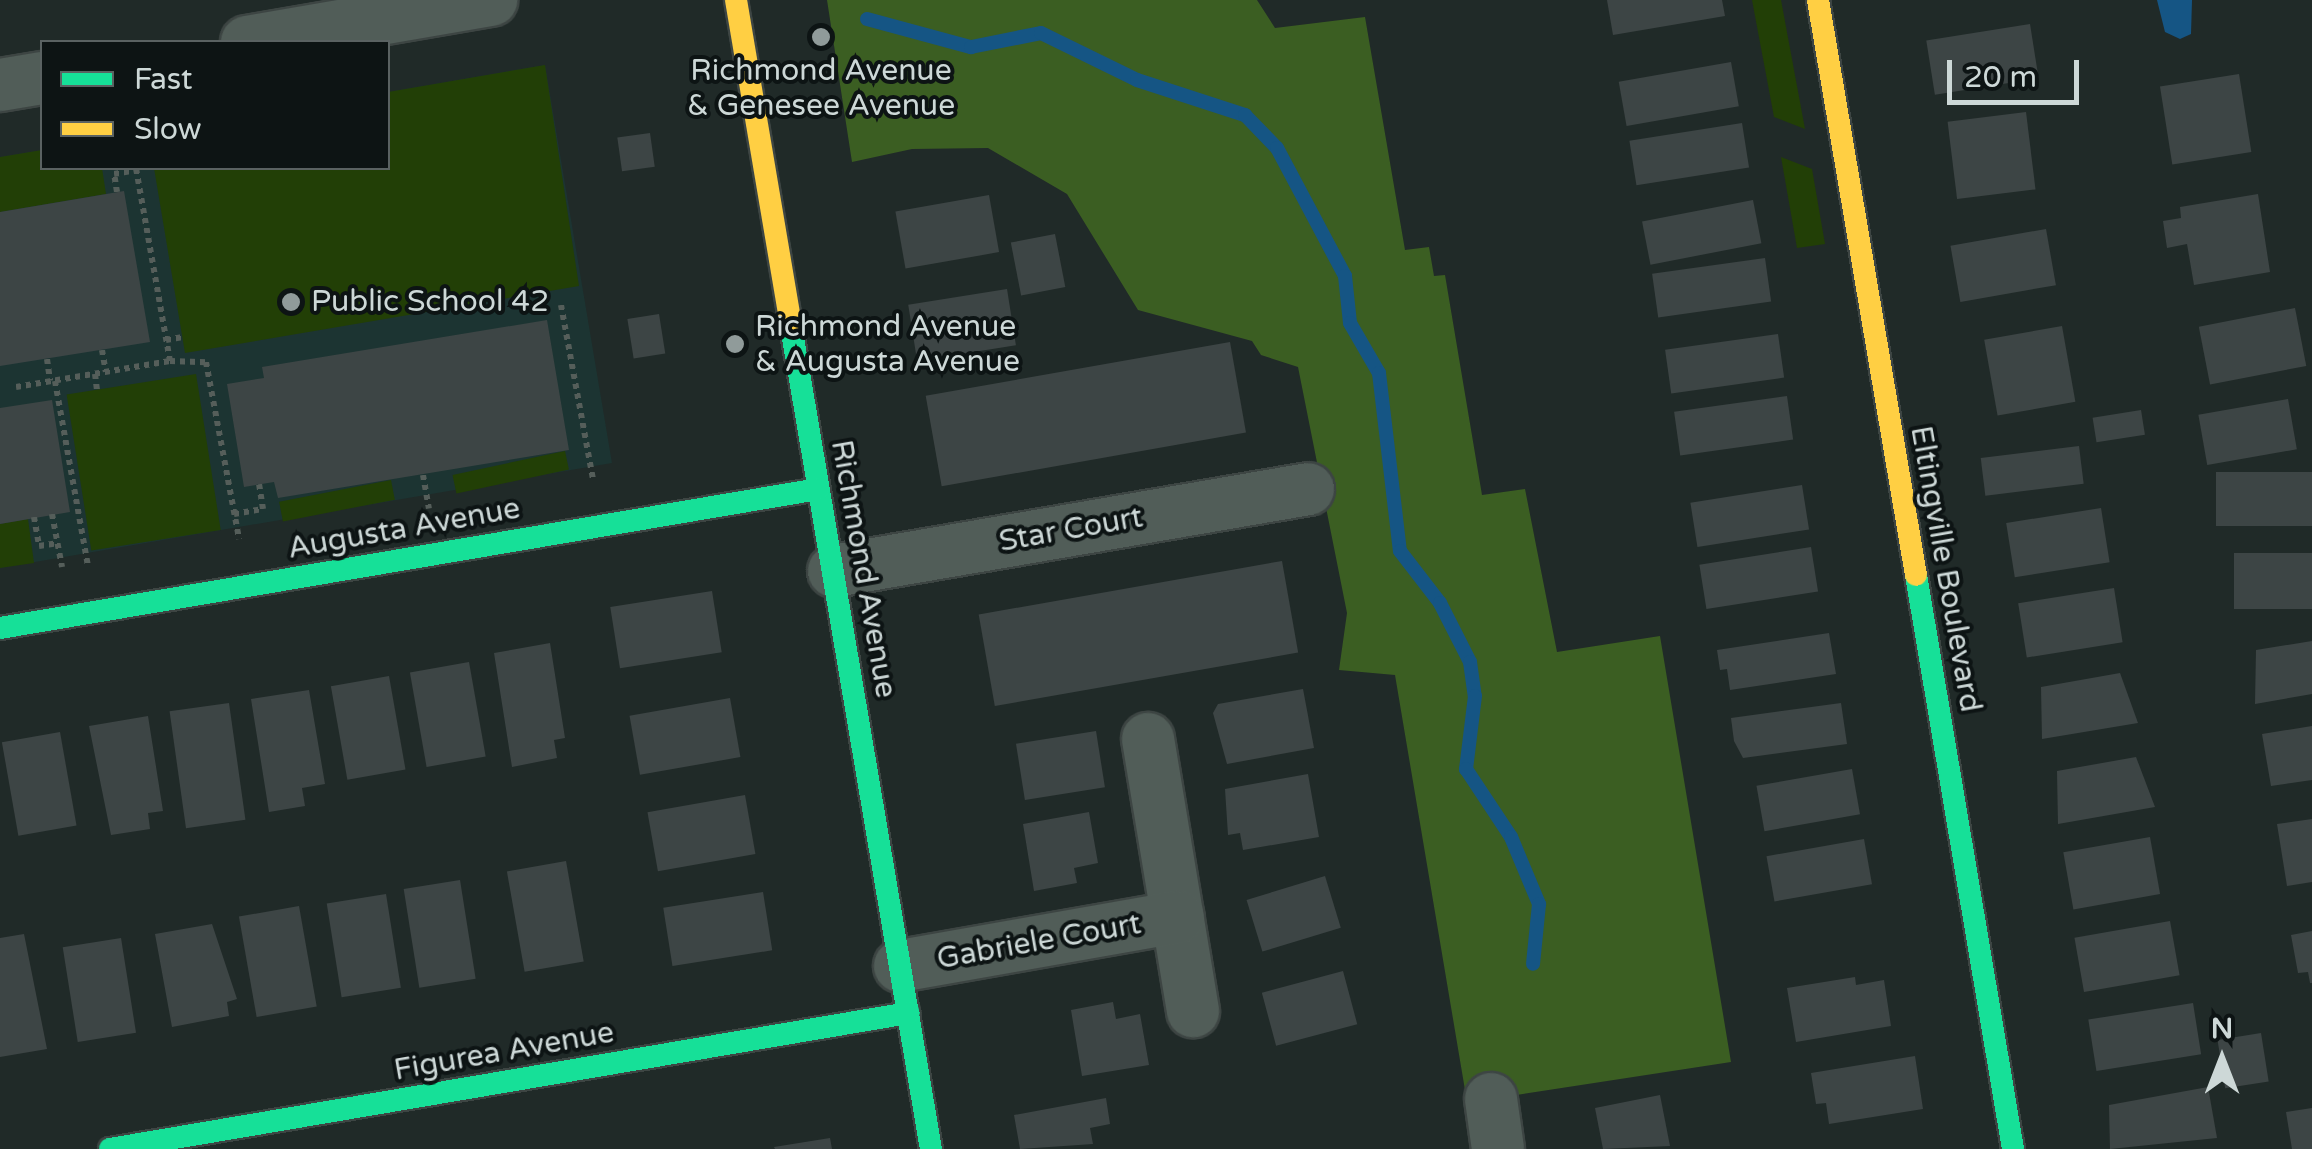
<!DOCTYPE html>
<style>
body{margin:0}
#map{position:relative;width:2312px;height:1149px;overflow:hidden;background:#202a28;font-family:"Varela Round",sans-serif}
div>[style]{position:absolute}
.built>*{inset:0;background:#1c3432}
.green>*{inset:0;background:#223f06;transform-origin:0 0}
.forest>*{inset:0;background:#3b5e22}
.water>*{inset:0;background:#155584}
.stream>*{height:14px;margin:-7px;padding:0 7px;transform-origin:7px;border-radius:7px;background:#155584}
.building>*{inset:0;background:#3d4545;transform-origin:0 0}
.path>*{height:6px;margin-top:-3px;transform-origin:0;background:repeating-linear-gradient(90deg,#555e5a 0 5px,transparent 0 10px)}
.roads{filter:drop-shadow(2px 0 #3d4543) drop-shadow(-2px 0 #3d4543) drop-shadow(0 2px #3d4543) drop-shadow(0 -2px #3d4543)}
.street>*{height:52px;margin:-26px;padding:0 26px;transform-origin:26px;border-radius:26px;background:#515d58}
.fast>*{height:22px;margin:-11px;padding:0 11px;transform-origin:11px;border-radius:11px;background:#16e098}
.slow>*{height:22px;margin:-11px;padding:0 11px;transform-origin:11px;border-radius:11px;background:#ffcf43}
.dots>*{width:28px;height:28px;translate:-50% -50%;box-sizing:border-box;border:5px solid #0d1414;border-radius:50%}
span{translate:-50% -50%;white-space:nowrap;text-align:center;line-height:1.15;-webkit-text-stroke:8px #0d1414;paint-order:stroke}
.poi-label{font-size:30px;color:#cdd8d7}
.left{translate:0 -50%;text-align:left}
.street-label{font-size:30px;color:#cdd8d7}
.legend{position:absolute;left:40px;top:40px;width:350px;height:130px;box-sizing:border-box;background:#0d1414;border:2px solid #5a6262;margin:0;padding:12px 18px;list-style:none;font-size:30px;color:#cdd8d7}
.legend li{display:flex;align-items:center;gap:20px;height:50px}
.legend b{width:50px;border:2px solid #5a6262}
.north{position:absolute;left:2172px;top:1009px;width:100px;height:100px;-webkit-text-stroke:8px #0d1414;paint-order:stroke;rotate:0deg;font-size:28px;font-weight:700;line-height:40px;text-align:center;color:#cdd8d7}
.north::after{content:'';display:block;margin:auto;width:35px;height:45px;background:#cdd8d7;clip-path:polygon(50% 0,100% 100%,50% 72%,0 100%)}
.scale{position:absolute;left:1947px;top:60px;width:132px;height:45px;box-sizing:border-box;border:5px solid #cdd8d7;border-top:0;padding-left:12px;font-size:30px;line-height:35px;white-space:nowrap;color:#cdd8d7;-webkit-text-stroke:8px #0d1414;paint-order:stroke}
</style>
<div id="map">
<div class="built">
<i style="clip-path:polygon(545px 65px,612px 463px,0 568px,0 157px,42px 150px,42px 168px,388px 168px,388px 92px)"></i>
</div>
<div class="green">
<i style="clip-path:polygon(1752px 0,1781px 0,1805px 129px,1774px 117px)"></i>
<i style="clip-path:polygon(545px 65px,579px 286px,185px 353px,154px 168px,388px 168px,388px 92px)"></i>
<i style="clip-path:polygon(42px 150px,42px 168px,102px 168px,106px 194px,0 212px,0 157px)"></i>
<i style="clip-path:polygon(1781px 157px,1812px 169px,1825px 244px,1797px 248px)"></i>
<i style="left:196px;top:374px;width:158px;height:131px;rotate:81deg"></i>
<i style="left:565px;top:451px;width:19px;height:115px;rotate:78deg"></i>
<i style="left:391px;top:480px;width:20px;height:114px;rotate:79deg"></i>
<i style="clip-path:polygon(28px 519px,34px 563px,0 568px,0 524px)"></i>
</div>
<div class="forest">
<i style="clip-path:polygon(827px 0,1257px 0,1275px 28px,1365px 17px,1405px 250px,1429px 247px,1434px 276px,1445px 275px,1482px 495px,1525px 489px,1557px 652px,1660px 636px,1731px 1062px,1510px 1096px,1508px 1084px,1465px 1090px,1395px 675px,1339px 670px,1347px 613px,1298px 367px,1261px 355px,1252px 341px,1138px 310px,1067px 194px,988px 148px,912px 149px,852px 162px)"></i>
</div>
<div class="water">
<i style="clip-path:polygon(2157px 0,2192px 0,2191px 34px,2180px 39px,2165px 32px)"></i>
</div>
<div class="stream">
<i style="left:867px;top:19px;width:108px;rotate:15.1deg"></i>
<i style="left:971px;top:47px;width:71px;rotate:-11.3deg"></i>
<i style="left:1041px;top:33px;width:107px;rotate:26.1deg"></i>
<i style="left:1137px;top:80px;width:114px;rotate:18deg"></i>
<i style="left:1245px;top:115px;width:46px;rotate:45.9deg"></i>
<i style="left:1277px;top:148px;width:145px;rotate:62deg"></i>
<i style="left:1345px;top:276px;width:47px;rotate:83.9deg"></i>
<i style="left:1350px;top:323px;width:58px;rotate:59.9deg"></i>
<i style="left:1379px;top:373px;width:179px;rotate:83.3deg"></i>
<i style="left:1400px;top:551px;width:66px;rotate:52.4deg"></i>
<i style="left:1440px;top:603px;width:66px;rotate:63deg"></i>
<i style="left:1470px;top:662px;width:34px;rotate:82deg"></i>
<i style="left:1475px;top:696px;width:74px;rotate:97deg"></i>
<i style="left:1466px;top:769px;width:82px;rotate:56.5deg"></i>
<i style="left:1511px;top:837px;width:73px;rotate:67.3deg"></i>
<i style="left:1539px;top:904px;width:60px;rotate:95.7deg"></i>
</div>
<div class="building">
<i style="clip-path:polygon(1607px 0,1722px 0,1725px 16px,1613px 35px)"></i>
<i style="left:2030px;top:24px;width:55px;height:105px;rotate:81deg"></i>
<i style="left:1731px;top:62px;width:45px;height:114px;rotate:80deg"></i>
<i style="left:2239px;top:74px;width:79px;height:80px;rotate:81deg"></i>
<i style="left:2026px;top:112px;width:78px;height:79px;rotate:83deg"></i>
<i style="left:1742px;top:123px;width:45px;height:114px;rotate:81deg"></i>
<i style="left:650px;top:133px;width:34px;height:33px;rotate:82deg"></i>
<i style="clip-path:polygon(124px 191px,150px 342px,0 366px,0 212px)"></i>
<i style="clip-path:polygon(2258px 194px,2270px 272px,2194px 285px,2187px 244px,2167px 248px,2163px 221px,2181px 218px,2180px 207px)"></i>
<i style="left:989px;top:195px;width:58px;height:95px;rotate:80deg"></i>
<i style="left:1753px;top:200px;width:44px;height:113px;rotate:79deg"></i>
<i style="left:2046px;top:229px;width:57px;height:97px;rotate:80deg"></i>
<i style="left:1055px;top:234px;width:54px;height:45px;rotate:79deg"></i>
<i style="left:1765px;top:258px;width:44px;height:114px;rotate:82deg"></i>
<i style="left:1007px;top:289px;width:57px;height:100px;rotate:81deg"></i>
<i style="left:2295px;top:308px;width:59px;height:98px;rotate:79deg"></i>
<i style="left:659px;top:314px;width:40px;height:32px;rotate:81deg"></i>
<i style="clip-path:polygon(547px 320px,569px 450px,278px 498px,274px 482px,244px 487px,227px 384px,264px 378px,262px 367px)"></i>
<i style="left:2062px;top:326px;width:77px;height:79px;rotate:80deg"></i>
<i style="left:1778px;top:334px;width:44px;height:114px;rotate:82deg"></i>
<i style="left:1230px;top:342px;width:92px;height:309px;rotate:80deg"></i>
<i style="left:1787px;top:396px;width:44px;height:114px;rotate:82deg"></i>
<i style="left:2288px;top:399px;width:51px;height:91px;rotate:80deg"></i>
<i style="clip-path:polygon(52px 400px,70px 512px,0 524px,0 408px)"></i>
<i style="left:2141px;top:410px;width:25px;height:49px;rotate:81deg"></i>
<i style="left:2079px;top:446px;width:38px;height:99px;rotate:83deg"></i>
<i style="left:2312px;top:472px;width:54px;height:96px;rotate:90deg"></i>
<i style="left:1802px;top:485px;width:45px;height:113px;rotate:81deg"></i>
<i style="left:2101px;top:508px;width:55px;height:96px;rotate:81deg"></i>
<i style="left:1811px;top:547px;width:45px;height:113px;rotate:81deg"></i>
<i style="left:2312px;top:553px;width:56px;height:78px;rotate:90deg"></i>
<i style="left:1282px;top:561px;width:93px;height:308px;rotate:80deg"></i>
<i style="left:2114px;top:588px;width:55px;height:97px;rotate:81deg"></i>
<i style="left:712px;top:591px;width:62px;height:103px;rotate:81deg"></i>
<i style="clip-path:polygon(1829px 633px,1836px 674px,1730px 690px,1727px 669px,1720px 670px,1717px 650px)"></i>
<i style="clip-path:polygon(2312px 641px,2312px 694px,2255px 704px,2256px 650px)"></i>
<i style="clip-path:polygon(550px 643px,565px 738px,554px 740px,557px 758px,512px 767px,494px 653px)"></i>
<i style="left:469px;top:662px;width:96px;height:60px;rotate:80deg"></i>
<i style="clip-path:polygon(2120px 673px,2138px 723px,2042px 739px,2041px 687px)"></i>
<i style="left:389px;top:676px;width:95px;height:59px;rotate:80deg"></i>
<i style="clip-path:polygon(1303px 689px,1314px 748px,1227px 764px,1213px 713px,1218px 704px)"></i>
<i style="clip-path:polygon(309px 690px,325px 784px,302px 788px,305px 806px,269px 812px,251px 699px)"></i>
<i style="left:730px;top:698px;width:60px;height:102px;rotate:80deg"></i>
<i style="left:229px;top:703px;width:118px;height:60px;rotate:82deg"></i>
<i style="clip-path:polygon(1841px 703px,1847px 744px,1743px 758px,1734px 741px,1731px 718px)"></i>
<i style="clip-path:polygon(148px 716px,163px 811px,148px 813px,150px 829px,111px 835px,89px 726px)"></i>
<i style="clip-path:polygon(2312px 726px,2312px 780px,2271px 786px,2262px 734px)"></i>
<i style="left:1096px;top:731px;width:57px;height:81px;rotate:81deg"></i>
<i style="left:60px;top:732px;width:95px;height:59px;rotate:80deg"></i>
<i style="clip-path:polygon(2136px 757px,2155px 807px,2058px 824px,2057px 771px)"></i>
<i style="left:1852px;top:769px;width:46px;height:97px;rotate:80deg"></i>
<i style="clip-path:polygon(1308px 774px,1319px 837px,1243px 850px,1240px 833px,1228px 835px,1225px 789px)"></i>
<i style="left:745px;top:795px;width:60px;height:99px;rotate:80deg"></i>
<i style="clip-path:polygon(1089px 812px,1098px 863px,1074px 868px,1077px 883px,1034px 891px,1023px 824px)"></i>
<i style="clip-path:polygon(2312px 819px,2312px 882px,2287px 886px,2277px 824px)"></i>
<i style="left:2150px;top:837px;width:58px;height:88px;rotate:80deg"></i>
<i style="left:1864px;top:839px;width:46px;height:99px;rotate:80deg"></i>
<i style="left:566px;top:861px;width:102px;height:60px;rotate:80deg"></i>
<i style="left:1325px;top:876px;width:54px;height:82px;rotate:73deg"></i>
<i style="left:460px;top:880px;width:100px;height:57px;rotate:81deg"></i>
<i style="left:763px;top:892px;width:59px;height:101px;rotate:81deg"></i>
<i style="left:386px;top:894px;width:95px;height:60px;rotate:81deg"></i>
<i style="left:299px;top:906px;width:102px;height:61px;rotate:80deg"></i>
<i style="left:2170px;top:921px;width:55px;height:97px;rotate:80deg"></i>
<i style="clip-path:polygon(212px 924px,237px 999px,227px 1002px,229px 1016px,172px 1027px,155px 934px)"></i>
<i style="clip-path:polygon(2312px 931px,2312px 983px,2310px 983px,2308px 972px,2298px 973px,2291px 935px)"></i>
<i style="clip-path:polygon(24px 934px,47px 1049px,0 1057px,0 938px)"></i>
<i style="left:121px;top:938px;width:96px;height:59px;rotate:81deg"></i>
<i style="left:1343px;top:971px;width:55px;height:84px;rotate:75deg"></i>
<i style="clip-path:polygon(1855px 977px,1856px 985px,1884px 980px,1891px 1026px,1796px 1042px,1787px 988px)"></i>
<i style="clip-path:polygon(1113px 1002px,1116px 1019px,1140px 1014px,1149px 1065px,1082px 1076px,1071px 1010px)"></i>
<i style="left:2193px;top:1003px;width:52px;height:106px;rotate:81deg"></i>
<i style="left:2261px;top:1033px;width:49px;height:44px;rotate:81deg"></i>
<i style="clip-path:polygon(1915px 1056px,1923px 1109px,1829px 1124px,1826px 1103px,1816px 1104px,1811px 1073px)"></i>
<i style="clip-path:polygon(2208px 1087px,2217px 1138px,2110px 1149px,2109px 1105px)"></i>
<i style="clip-path:polygon(1660px 1095px,1670px 1146px,1603px 1149px,1595px 1108px)"></i>
<i style="clip-path:polygon(1106px 1098px,1110px 1124px,1090px 1128px,1093px 1144px,1020px 1149px,1014px 1115px)"></i>
<i style="clip-path:polygon(2312px 1108px,2312px 1149px,2292px 1149px,2286px 1112px)"></i>
<i style="clip-path:polygon(830px 1138px,832px 1149px,775px 1149px,774px 1147px)"></i>
</div>
<div class="path">
<i style="left:117px;top:192px;width:18px;rotate:-99deg"></i>
<i style="left:114px;top:174px;width:23px;rotate:-10deg"></i>
<i style="left:561px;top:305px;width:178px;rotate:79.6deg"></i>
<i style="left:166px;top:340px;width:17px;rotate:-10deg"></i>
<i style="left:102px;top:350px;width:22px;rotate:80deg"></i>
<i style="left:47px;top:359px;width:22px;rotate:82deg"></i>
<i style="left:170px;top:361px;width:36px;rotate:2deg"></i>
<i style="left:206px;top:362px;width:180px;rotate:79.4deg"></i>
<i style="left:95px;top:374px;width:17px;rotate:83deg"></i>
<i style="left:55px;top:381px;width:189px;rotate:79.9deg"></i>
<i style="left:16px;top:387px;width:156px;rotate:-9.6deg"></i>
<i style="left:170px;top:361px;width:196px;rotate:-100deg"></i>
<i style="left:423px;top:475px;width:34px;rotate:80deg"></i>
<i style="left:52px;top:514px;width:54px;rotate:79.3deg"></i>
<i style="left:234px;top:514px;width:29px;rotate:-10deg"></i>
<i style="left:263px;top:509px;width:25px;rotate:-99deg"></i>
<i style="left:34px;top:517px;width:29px;rotate:80deg"></i>
<i style="left:39px;top:546px;width:18px;rotate:-9deg"></i>
</div>
<div class="roads">
<div class="street">
<i style="left:247px;top:42px;width:248px;rotate:-9.8deg"></i>
<i style="left:0;top:85px;width:43px;rotate:-9.5deg"></i>
<i style="left:834px;top:571px;width:481px;rotate:-9.8deg"></i>
<i style="left:1148px;top:739px;width:276px;rotate:80.6deg"></i>
<i style="left:900px;top:966px;width:282px;rotate:-10deg"></i>
<i style="left:1491px;top:1099px;width:50px;rotate:82deg"></i>
</div>
<div class="fast">
<i style="left:791px;top:326px;width:835px;rotate:80.35deg"></i>
<i style="left:1916px;top:575px;width:582px;rotate:80.41deg"></i>
<i style="left:0;top:628px;width:830px;rotate:-9.64deg"></i>
<i style="left:110px;top:1149px;width:810px;rotate:-9.67deg"></i>
</div>
<div class="slow">
<i style="left:736px;top:0;width:331px;rotate:80.4deg"></i>
<i style="left:1818px;top:0;width:583px;rotate:80.33deg"></i>
</div>
</div>
<div class="dots">
<i style="left:821px;top:37px;background:#909b9a"></i>
<i style="left:291px;top:302px;background:#909b9a"></i>
<i style="left:735px;top:344px;background:#909b9a"></i>
</div>
<div class="poi-label">
<span style="left:821px;top:88px">Richmond Avenue<br>&amp; Genesee Avenue</span>
<span class="left" style="left:311px;top:302px">Public School 42</span>
<span class="left" style="left:755px;top:344px">Richmond Avenue<br>&amp; Augusta Avenue</span>
</div>
<div class="street-label">
<span style="left:404px;top:529px;rotate:-10deg">Augusta Avenue</span>
<span style="left:1071px;top:530px;rotate:-10deg">Star Court</span>
<span style="left:863px;top:569px;rotate:80deg">Richmond Avenue</span>
<span style="left:1945px;top:569px;rotate:80deg">Eltingville Boulevard</span>
<span style="left:1039px;top:942px;rotate:-10deg">Gabriele Court</span>
<span style="left:504px;top:1052px;rotate:-10deg">Figurea Avenue</span>
</div>
<ul class="legend">
<li><b style="height:12px;background:#16e098"></b>Fast</li>
<li><b style="height:12px;background:#ffcf43"></b>Slow</li>
</ul>
<div class="north">N</div>
<div class="scale">20 m</div>
</div>
